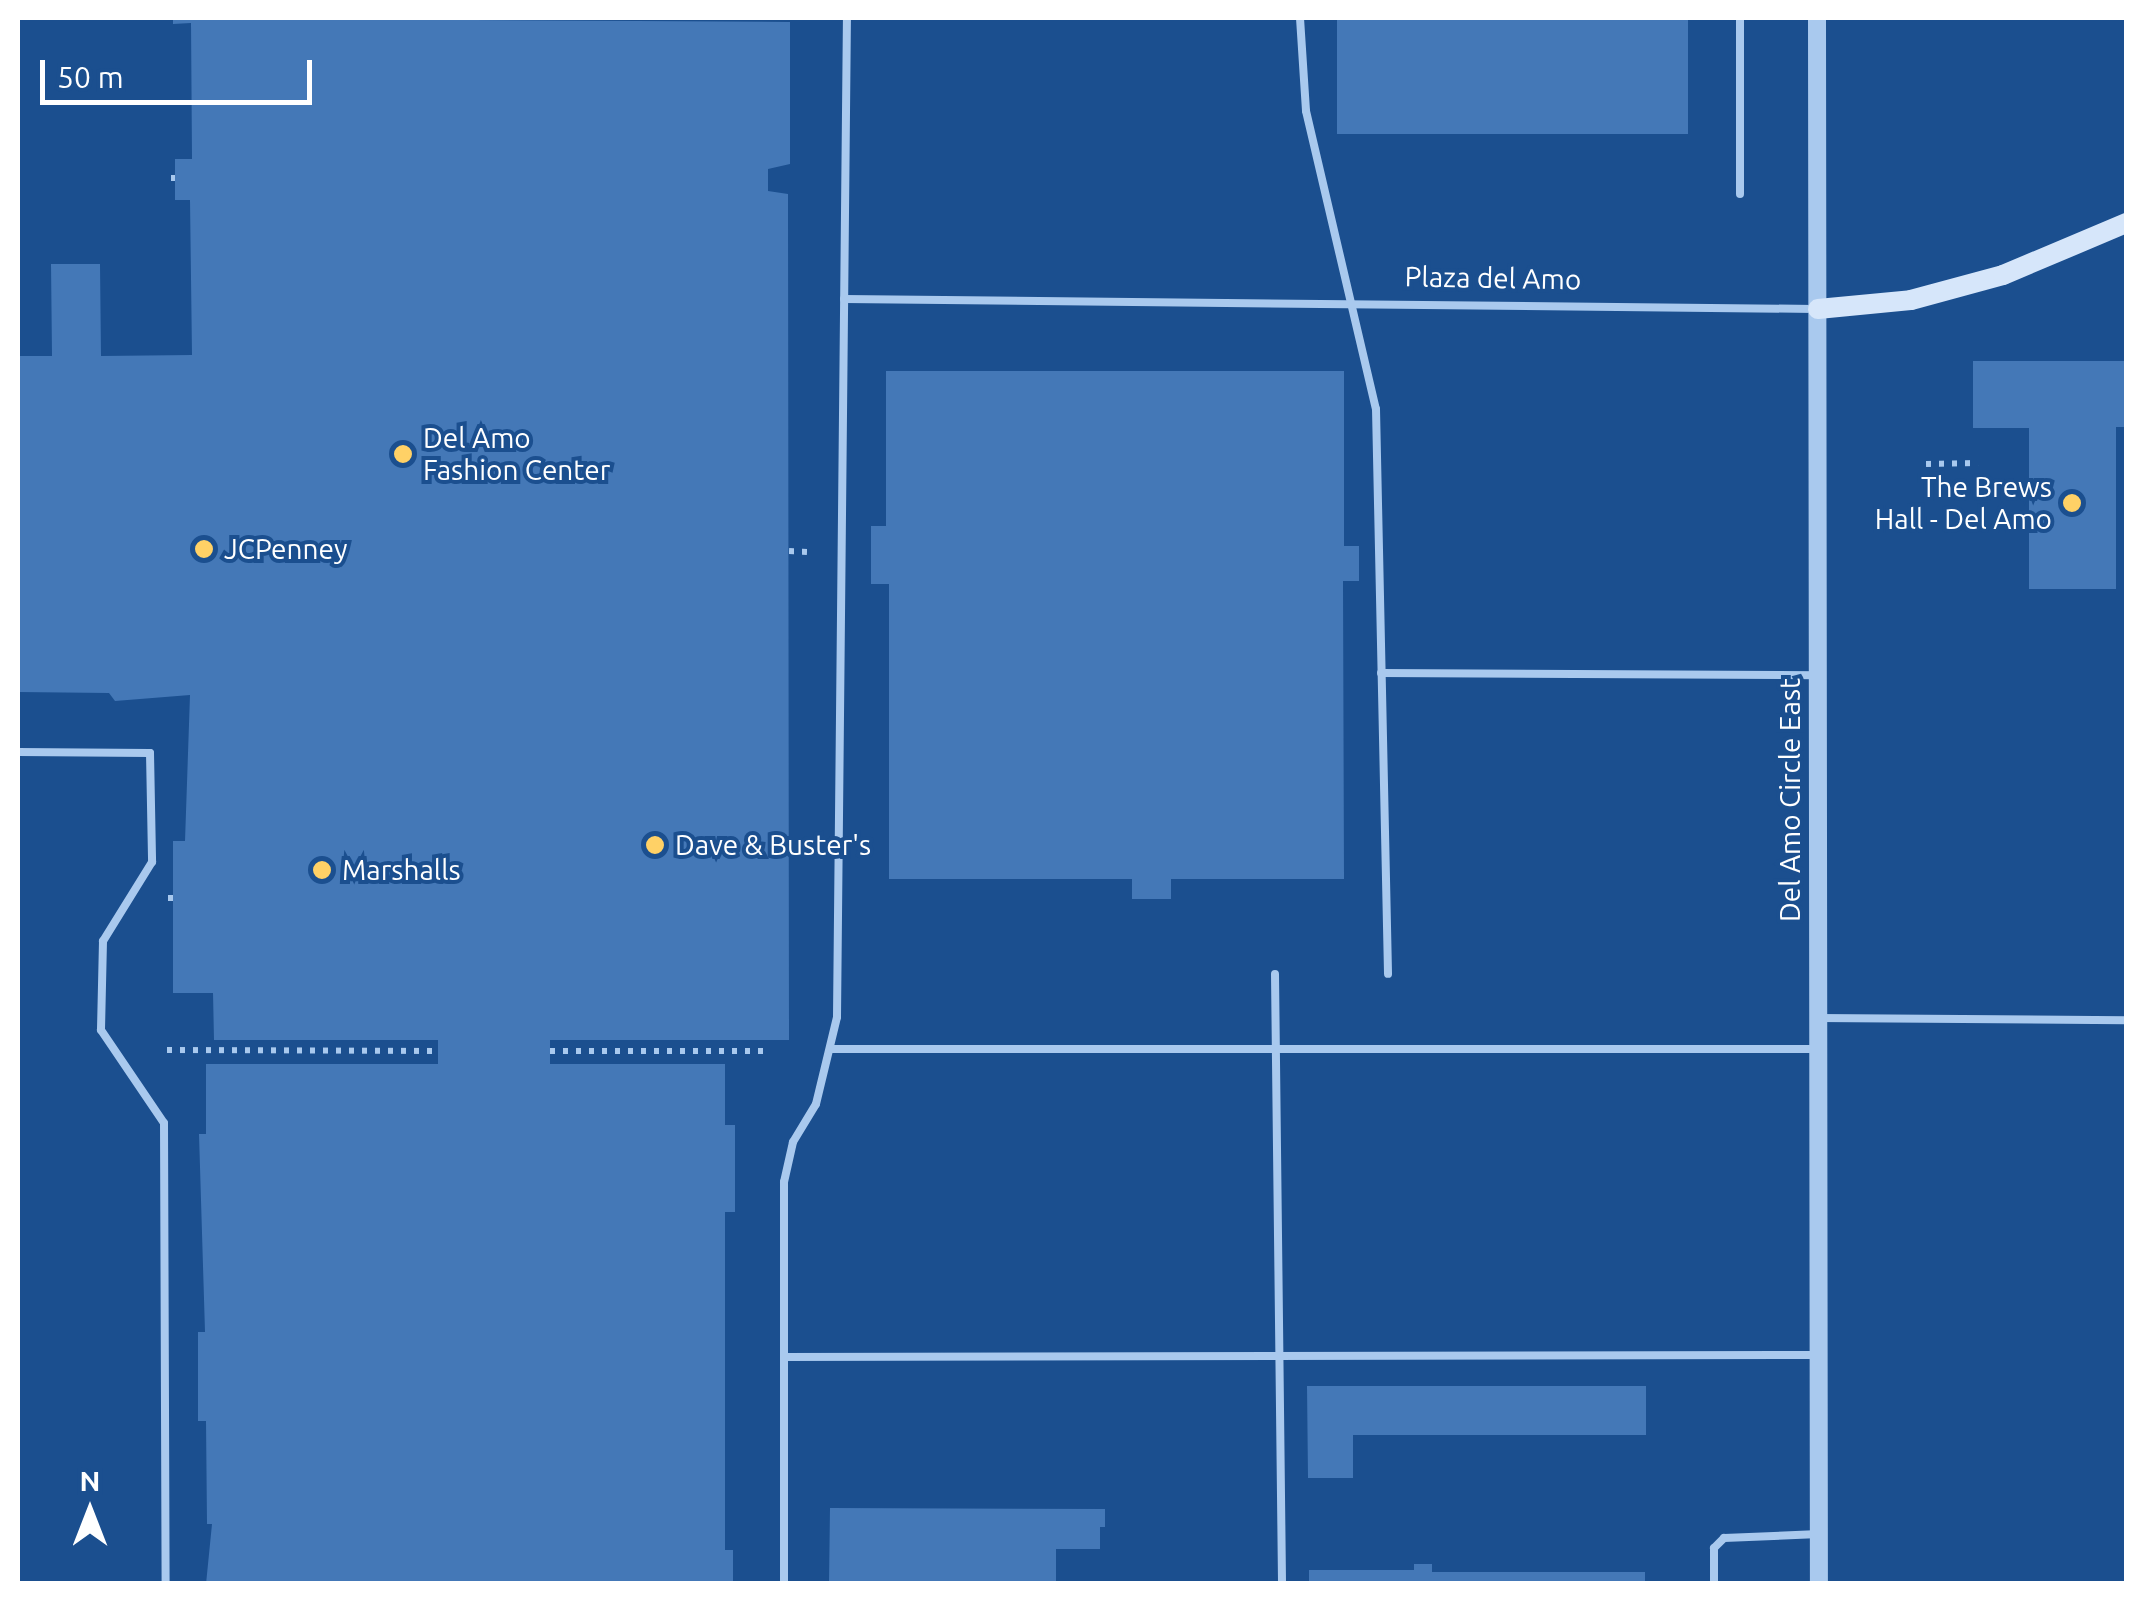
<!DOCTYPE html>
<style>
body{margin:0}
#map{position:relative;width:2144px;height:1601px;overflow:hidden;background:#1b4f8f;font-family:Ubuntu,sans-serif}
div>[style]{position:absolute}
.building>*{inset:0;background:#4478b7;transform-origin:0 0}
.path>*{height:6px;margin-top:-3px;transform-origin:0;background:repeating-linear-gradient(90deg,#a9c9ee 0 5px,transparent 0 13px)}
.service>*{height:8px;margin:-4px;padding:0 4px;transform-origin:4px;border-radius:4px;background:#a9c9ee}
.tertiary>*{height:18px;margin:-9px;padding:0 9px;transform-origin:9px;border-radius:9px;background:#a9c9ee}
.secondary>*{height:20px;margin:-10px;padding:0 10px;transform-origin:10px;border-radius:10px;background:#d6e6fa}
.dots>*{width:28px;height:28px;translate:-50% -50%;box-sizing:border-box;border:5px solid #1b4f8f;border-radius:50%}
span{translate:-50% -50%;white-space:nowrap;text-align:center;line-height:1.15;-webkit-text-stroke:8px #1b4f8f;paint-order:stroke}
.street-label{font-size:28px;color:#fff}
.poi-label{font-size:28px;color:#fff}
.left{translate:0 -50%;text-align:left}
.right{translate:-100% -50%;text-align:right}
.frame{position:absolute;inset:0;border:20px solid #fff;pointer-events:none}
.north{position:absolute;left:40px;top:1461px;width:100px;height:100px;-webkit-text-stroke:8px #1b4f8f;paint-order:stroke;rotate:0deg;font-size:28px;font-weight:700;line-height:40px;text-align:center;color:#fff}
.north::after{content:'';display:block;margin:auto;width:35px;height:45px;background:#fff;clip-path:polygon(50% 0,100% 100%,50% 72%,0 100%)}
.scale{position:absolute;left:40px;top:60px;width:272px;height:45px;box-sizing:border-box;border:5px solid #fff;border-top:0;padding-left:12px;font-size:30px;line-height:35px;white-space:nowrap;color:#fff;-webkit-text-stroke:8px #1b4f8f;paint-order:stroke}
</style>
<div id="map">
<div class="building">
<i style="clip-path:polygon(173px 18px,790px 22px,790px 164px,768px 169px,768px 191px,788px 194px,789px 1040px,550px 1040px,550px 1064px,725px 1064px,725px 1125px,735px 1125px,735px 1212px,725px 1212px,725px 1550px,733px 1550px,733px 1584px,206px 1584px,212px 1524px,207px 1524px,206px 1421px,198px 1421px,198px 1332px,205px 1332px,199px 1134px,206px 1134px,206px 1064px,438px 1064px,438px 1040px,214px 1040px,213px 993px,173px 993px,173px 841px,185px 841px,190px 695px,115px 701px,109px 693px,18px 692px,18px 356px,52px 356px,51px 264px,100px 264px,101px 356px,192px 355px,190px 200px,175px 200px,175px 159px,192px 159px,191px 23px,173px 24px)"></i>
<i style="left:1337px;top:18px;width:351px;height:116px"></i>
<i style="clip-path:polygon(1973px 361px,2126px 361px,2126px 427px,2116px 427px,2116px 589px,2029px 589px,2029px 428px,1973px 428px)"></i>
<i style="clip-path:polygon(886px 371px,1344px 371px,1344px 546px,1359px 546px,1359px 581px,1343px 581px,1344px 879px,1171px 879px,1171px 899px,1132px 899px,1132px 879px,889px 879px,889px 584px,871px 584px,871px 526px,886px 526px)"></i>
<i style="clip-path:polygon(1307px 1386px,1646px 1386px,1646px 1435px,1353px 1435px,1353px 1478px,1308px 1478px)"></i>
<i style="clip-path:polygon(830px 1508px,1105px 1509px,1105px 1527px,1100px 1527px,1100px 1549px,1056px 1549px,1056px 1584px,829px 1584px)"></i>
<i style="clip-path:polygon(1414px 1564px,1432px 1564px,1432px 1572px,1645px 1572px,1645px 1584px,1309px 1584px,1309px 1570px,1414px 1570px)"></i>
</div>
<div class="path">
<i style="left:171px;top:178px;width:4px"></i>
<i style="left:1926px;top:464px;width:52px;rotate:-1.1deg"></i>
<i style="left:789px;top:551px;width:18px;rotate:3deg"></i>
<i style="left:168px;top:898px;width:5px"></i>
<i style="left:167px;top:1050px;width:271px;rotate:0.2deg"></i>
<i style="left:550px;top:1051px;width:214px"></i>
</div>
<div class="service">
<i style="left:1300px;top:18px;width:93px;rotate:86.3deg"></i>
<i style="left:1306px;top:111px;width:306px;rotate:76.8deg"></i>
<i style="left:1376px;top:409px;width:565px;rotate:88.78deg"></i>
<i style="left:1740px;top:18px;width:176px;rotate:90deg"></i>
<i style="left:844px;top:299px;width:971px;rotate:0.59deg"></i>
<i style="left:1381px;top:673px;width:437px;rotate:0.3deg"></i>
<i style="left:18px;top:752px;width:132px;rotate:0.4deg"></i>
<i style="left:150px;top:753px;width:109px;rotate:88.9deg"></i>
<i style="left:152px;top:862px;width:93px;rotate:121.8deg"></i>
<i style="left:103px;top:941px;width:89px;rotate:91.3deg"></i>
<i style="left:101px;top:1030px;width:112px;rotate:55.9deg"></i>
<i style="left:164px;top:1123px;width:461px;rotate:89.8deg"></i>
<i style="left:1275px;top:974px;width:610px;rotate:89.34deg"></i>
<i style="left:1818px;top:1018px;width:308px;rotate:0.4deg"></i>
<i style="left:832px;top:1049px;width:986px"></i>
<i style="left:784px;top:1357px;width:1034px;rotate:-0.11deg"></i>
<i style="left:784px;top:1584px;width:402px;rotate:-90deg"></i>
<i style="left:784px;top:1182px;width:41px;rotate:-77.3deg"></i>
<i style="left:793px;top:1142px;width:44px;rotate:-58.8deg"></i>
<i style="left:816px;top:1104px;width:89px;rotate:-76.4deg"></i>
<i style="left:837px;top:1017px;width:999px;rotate:-89.43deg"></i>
<i style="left:1714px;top:1584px;width:36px;rotate:-90deg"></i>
<i style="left:1714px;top:1548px;width:14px;rotate:-45deg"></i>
<i style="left:1724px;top:1538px;width:95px;rotate:-2.4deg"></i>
</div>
<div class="tertiary">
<i style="left:1817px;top:18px;width:1566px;rotate:89.93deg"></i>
</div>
<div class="secondary">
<i style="left:1818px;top:309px;width:93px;rotate:-5.5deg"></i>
<i style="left:1911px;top:300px;width:95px;rotate:-15.2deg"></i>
<i style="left:2003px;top:275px;width:134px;rotate:-22.9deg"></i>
</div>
<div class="dots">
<i style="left:403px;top:454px;background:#ffd166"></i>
<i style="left:2072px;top:503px;background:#ffd166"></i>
<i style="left:204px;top:549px;background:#ffd166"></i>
<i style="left:655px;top:845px;background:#ffd166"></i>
<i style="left:322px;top:870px;background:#ffd166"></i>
</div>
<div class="street-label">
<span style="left:1493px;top:278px;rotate:1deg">Plaza del Amo</span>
<span style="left:1790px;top:800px;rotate:-90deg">Del Amo Circle East</span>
</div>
<div class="poi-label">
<span class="left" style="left:423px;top:454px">Del Amo<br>Fashion Center</span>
<span class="right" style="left:2052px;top:503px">The Brews<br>Hall - Del Amo</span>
<span class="left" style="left:224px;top:549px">JCPenney</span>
<span class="left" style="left:675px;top:845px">Dave &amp; Buster's</span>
<span class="left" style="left:342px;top:870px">Marshalls</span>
</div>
<div class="frame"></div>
<div class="north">N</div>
<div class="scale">50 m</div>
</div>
